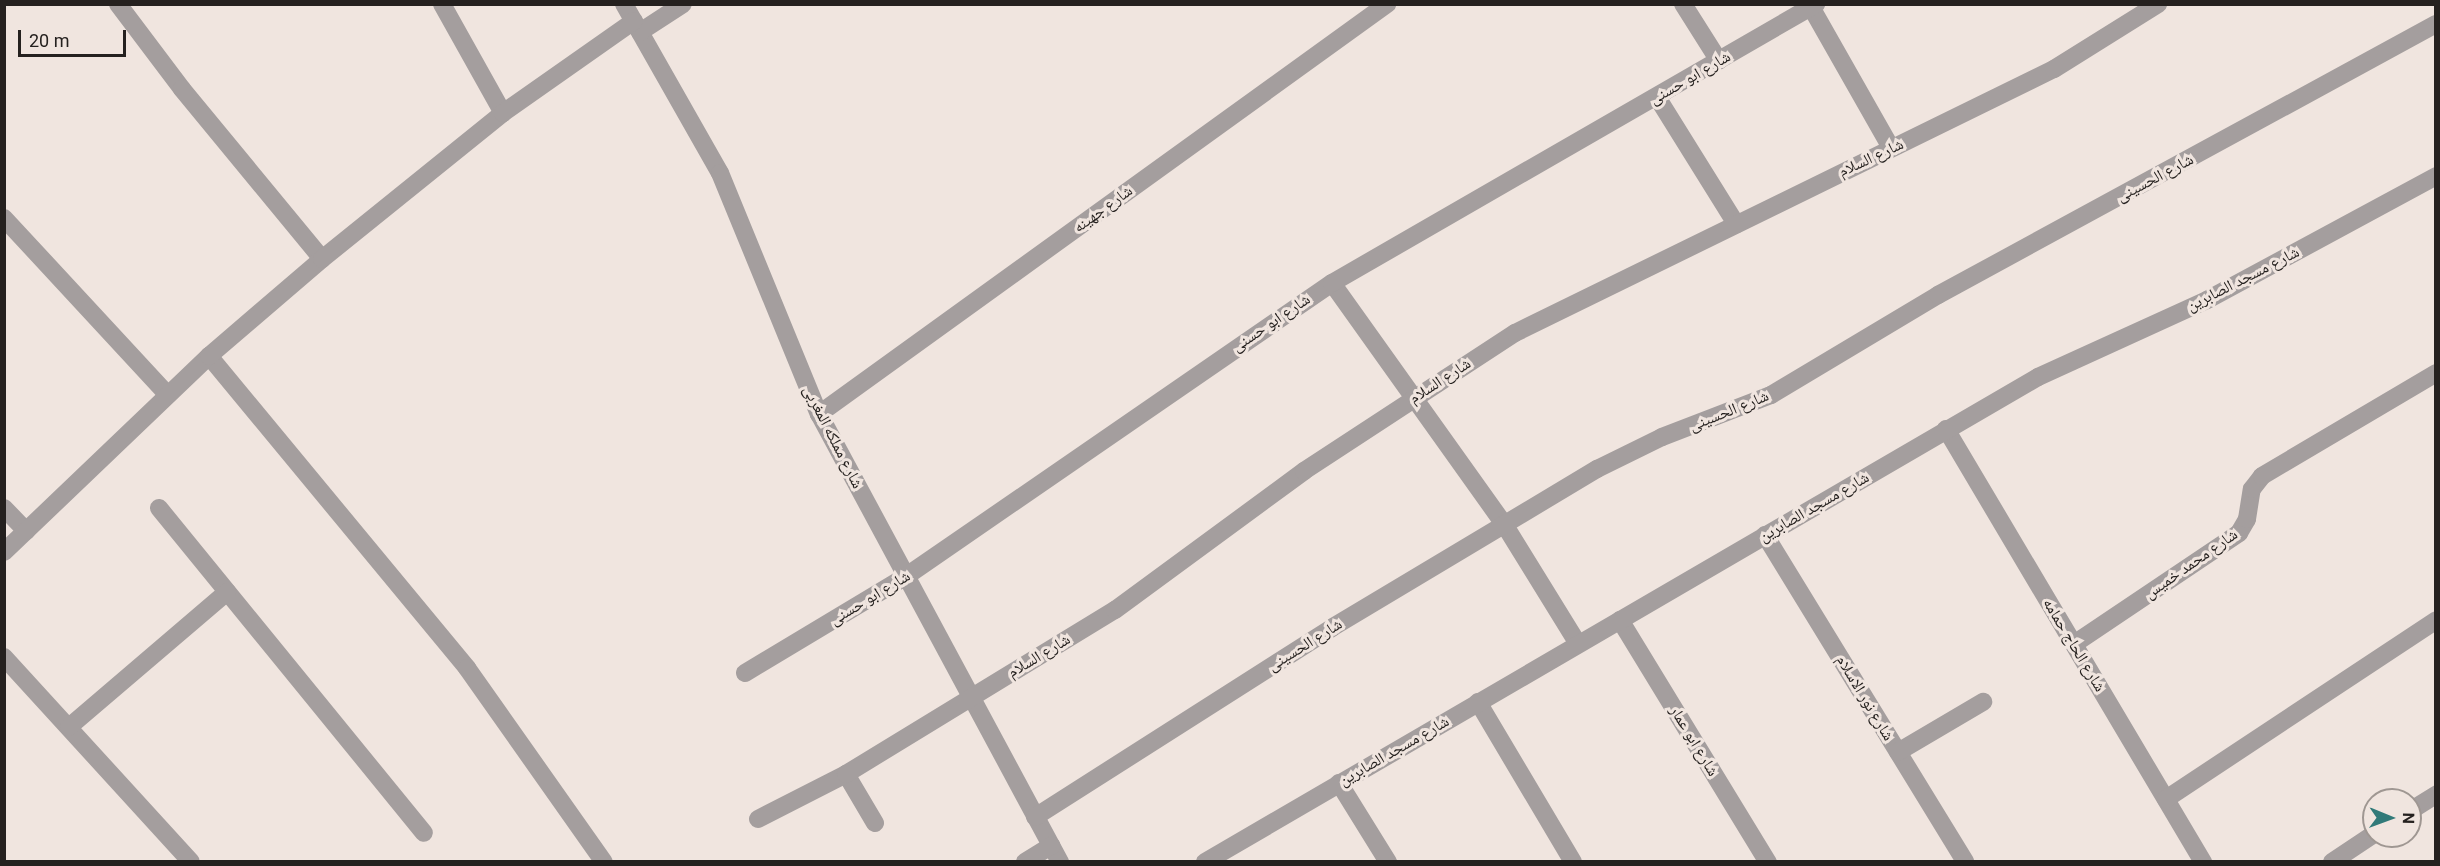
<!DOCTYPE html>
<meta charset="utf-8">
<style>
body{margin:0}
#map{position:relative;width:2440px;height:866px;overflow:hidden;background:#f0e5df;font-family:Roboto,"Noto Naskh Arabic",sans-serif}
div>[style]{position:absolute}
.street>*{height:18px;margin:-9px;padding:0 9px;transform-origin:9px;border-radius:9px;background:#a49e9e}
span{translate:-50% -50%;white-space:nowrap;text-align:center;line-height:1.15;-webkit-text-stroke:6px #f0e5df;paint-order:stroke}
.street-label{font-size:16px;color:#25211f}
.frame{position:absolute;inset:0;border:6px solid #25211f;pointer-events:none}
.north{position:absolute;left:2362px;top:788px;width:60px;height:60px;box-sizing:border-box;background:#f0e5df;border:2px solid #9f9792;border-radius:50%;rotate:91deg;font-size:16px;font-weight:700;line-height:24px;text-align:center;color:#25211f}
.north::after{content:'';display:block;margin:auto;width:21px;height:27px;background:#317a79;clip-path:polygon(50% 0,100% 100%,50% 72%,0 100%)}
.scale{position:absolute;left:18px;top:30px;width:108px;height:27px;box-sizing:border-box;border:3px solid #25211f;border-top:0;padding-left:8px;font-size:18px;line-height:21px;white-space:nowrap;color:#25211f;-webkit-text-stroke:4px #f0e5df;paint-order:stroke}
</style>
<div id="map">
<div class="street">
<i style="left:118px;top:4px;width:106px;rotate:53deg"></i>
<i style="left:182px;top:89px;width:220px;rotate:50.5deg"></i>
<i style="left:442px;top:4px;width:125px;rotate:60.8deg"></i>
<i style="left:624px;top:4px;width:194px;rotate:60.4deg"></i>
<i style="left:720px;top:173px;width:261px;rotate:67.7deg"></i>
<i style="left:819px;top:414px;width:509px;rotate:61.72deg"></i>
<i style="left:1683px;top:4px;width:67px;rotate:57.7deg"></i>
<i style="left:1811px;top:7px;width:162px;rotate:60.4deg"></i>
<i style="left:640px;top:32px;width:51px;rotate:-33.1deg"></i>
<i style="left:1657px;top:97px;width:150px;rotate:58.1deg"></i>
<i style="left:4px;top:218px;width:241px;rotate:47.2deg"></i>
<i style="left:1332px;top:283px;width:296px;rotate:54.5deg"></i>
<i style="left:1504px;top:524px;width:141px;rotate:58.3deg"></i>
<i style="left:209px;top:356px;width:405px;rotate:50.4deg"></i>
<i style="left:467px;top:668px;width:237px;rotate:54.8deg"></i>
<i style="left:819px;top:414px;width:701px;rotate:-35.82deg"></i>
<i style="left:1946px;top:429px;width:504px;rotate:59.31deg"></i>
<i style="left:4px;top:508px;width:32px;rotate:46deg"></i>
<i style="left:159px;top:508px;width:419px;rotate:50.8deg"></i>
<i style="left:1765px;top:535px;width:383px;rotate:58.5deg"></i>
<i style="left:4px;top:552px;width:284px;rotate:-43.7deg"></i>
<i style="left:209px;top:356px;width:149px;rotate:-40.6deg"></i>
<i style="left:322px;top:259px;width:233px;rotate:-38.9deg"></i>
<i style="left:503px;top:113px;width:160px;rotate:-35.1deg"></i>
<i style="left:1620px;top:620px;width:284px;rotate:58.6deg"></i>
<i style="left:2074px;top:644px;width:199px;rotate:-33.9deg"></i>
<i style="left:2239px;top:533px;width:16px;rotate:-60deg"></i>
<i style="left:2247px;top:519px;width:30px;rotate:-81deg"></i>
<i style="left:2252px;top:489px;width:16px;rotate:-52deg"></i>
<i style="left:2262px;top:476px;width:202px;rotate:-30.6deg"></i>
<i style="left:4px;top:657px;width:277px;rotate:47.6deg"></i>
<i style="left:745px;top:673px;width:187px;rotate:-31deg"></i>
<i style="left:905px;top:577px;width:518px;rotate:-34.55deg"></i>
<i style="left:1332px;top:283px;width:559px;rotate:-29.96deg"></i>
<i style="left:1478px;top:702px;width:186px;rotate:59.3deg"></i>
<i style="left:69px;top:727px;width:208px;rotate:-40.5deg"></i>
<i style="left:1898px;top:752px;width:99px;rotate:-30.5deg"></i>
<i style="left:846px;top:774px;width:57px;rotate:59.4deg"></i>
<i style="left:1339px;top:783px;width:93px;rotate:58.2deg"></i>
<i style="left:2166px;top:799px;width:324px;rotate:-33.5deg"></i>
<i style="left:2410px;top:811px;width:31px;rotate:-32deg"></i>
<i style="left:1035px;top:817px;width:353px;rotate:-32.5deg"></i>
<i style="left:1333px;top:627px;width:308px;rotate:-30.9deg"></i>
<i style="left:1597px;top:469px;width:72px;rotate:-26.2deg"></i>
<i style="left:1662px;top:437px;width:117px;rotate:-21.1deg"></i>
<i style="left:1771px;top:395px;width:195px;rotate:-30.9deg"></i>
<i style="left:1938px;top:295px;width:567px;rotate:-28.55deg"></i>
<i style="left:758px;top:819px;width:99px;rotate:-27.1deg"></i>
<i style="left:846px;top:774px;width:315px;rotate:-31.4deg"></i>
<i style="left:1115px;top:610px;width:235px;rotate:-36.3deg"></i>
<i style="left:1304px;top:471px;width:252px;rotate:-33.2deg"></i>
<i style="left:1515px;top:333px;width:600px;rotate:-26.1deg"></i>
<i style="left:2054px;top:69px;width:123px;rotate:-32deg"></i>
<i style="left:1025px;top:862px;width:31px;rotate:-32deg"></i>
<i style="left:1205px;top:862px;width:964px;rotate:-30.21deg"></i>
<i style="left:2038px;top:377px;width:186px;rotate:-24.5deg"></i>
<i style="left:2207px;top:300px;width:260px;rotate:-28.4deg"></i>
<i style="left:2332px;top:862px;width:50px;rotate:-33.7deg"></i>
</div>
<div class="street-label">
<span style="left:1690px;top:78px;rotate:-30deg">شارع ابو حسنى</span>
<span style="left:1871px;top:158px;rotate:-25deg">شارع السلام</span>
<span style="left:2155px;top:178px;rotate:-28deg">شارع الحسينى</span>
<span style="left:1103px;top:209px;rotate:-36deg">شارع جهينه</span>
<span style="left:2243px;top:279px;rotate:-27deg">شارع مسجد الصابرين</span>
<span style="left:1271px;top:323px;rotate:-34deg">شارع ابو حسنى</span>
<span style="left:1440px;top:381px;rotate:-33deg">شارع السلام</span>
<span style="left:1729px;top:411px;rotate:-22deg">شارع الحسينى</span>
<span style="left:833px;top:437px;rotate:63deg">شارع مملكه المغربى</span>
<span style="left:1814px;top:507px;rotate:-30deg">شارع مسجد الصابرين</span>
<span style="left:2191px;top:564px;rotate:-35deg">شارع محمد خميس</span>
<span style="left:870px;top:598px;rotate:-31deg">شارع ابو حسنى</span>
<span style="left:1305px;top:645px;rotate:-32deg">شارع الحسينى</span>
<span style="left:2074px;top:645px;rotate:59deg">شارع الحاج حمامه</span>
<span style="left:1039px;top:656px;rotate:-31deg">شارع السلام</span>
<span style="left:1865px;top:698px;rotate:59deg">شارع نور الاسلام</span>
<span style="left:1694px;top:741px;rotate:59deg">شارع ابو عمار</span>
<span style="left:1394px;top:751px;rotate:-30deg">شارع مسجد الصابرين</span>
</div>
<div class="frame"></div>
<div class="north">N</div>
<div class="scale">20 m</div>
</div>
